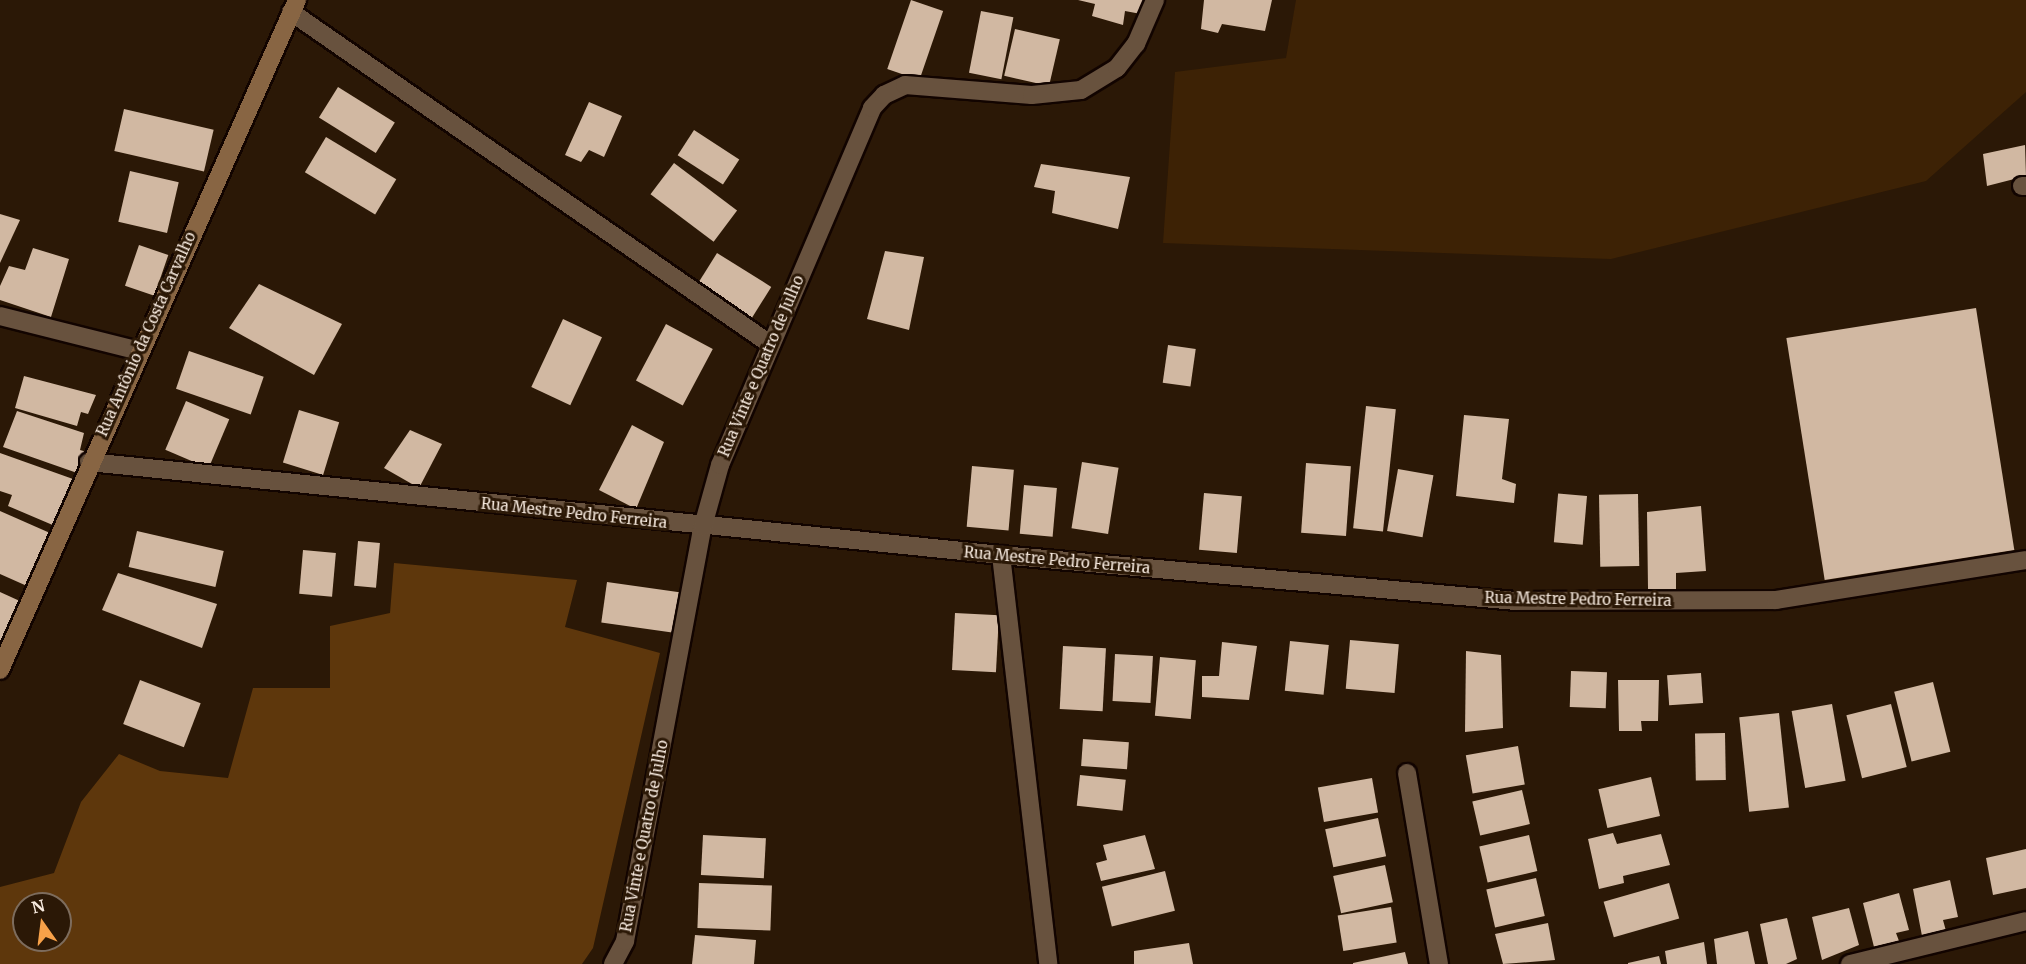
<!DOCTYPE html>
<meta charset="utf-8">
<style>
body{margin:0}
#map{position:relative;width:2026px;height:964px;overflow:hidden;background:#2b1806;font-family:Merriweather,serif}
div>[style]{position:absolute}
.green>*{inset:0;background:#3d2205}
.forest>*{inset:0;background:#5e370c}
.building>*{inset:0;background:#d1b8a2;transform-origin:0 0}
.roads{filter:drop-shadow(2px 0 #120400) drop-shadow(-2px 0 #120400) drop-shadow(0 2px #120400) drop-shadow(0 -2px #120400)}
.street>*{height:18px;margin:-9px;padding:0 9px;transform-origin:9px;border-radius:9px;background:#68523e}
.secondary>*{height:18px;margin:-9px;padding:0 9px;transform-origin:9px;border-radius:9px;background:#886543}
span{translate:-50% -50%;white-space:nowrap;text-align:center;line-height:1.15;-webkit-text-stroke:6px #2b1806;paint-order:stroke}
.street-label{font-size:15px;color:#f7eadf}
.north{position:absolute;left:12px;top:892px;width:60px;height:60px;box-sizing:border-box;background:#2b1806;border:2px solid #7d6c5d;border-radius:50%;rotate:346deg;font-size:16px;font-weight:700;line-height:24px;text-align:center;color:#f7eadf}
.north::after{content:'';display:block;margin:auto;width:21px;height:27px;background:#f7a149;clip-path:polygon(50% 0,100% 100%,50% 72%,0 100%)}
</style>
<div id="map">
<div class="green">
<i style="clip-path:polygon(1296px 0,2026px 0,2026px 92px,1926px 181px,1611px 259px,1163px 243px,1175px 72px,1286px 58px)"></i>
</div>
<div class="forest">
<i style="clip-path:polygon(evenodd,394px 563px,577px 580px,565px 627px,660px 653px,593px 948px,582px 964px,0 964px,0 887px,54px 873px,81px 802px,119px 754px,160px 771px,228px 778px,253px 688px,330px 688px,330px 626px,390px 613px,394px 563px,24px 904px,60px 904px,60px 940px,24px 940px,24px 904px)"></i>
</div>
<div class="building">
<i style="left:911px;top:0;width:34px;height:73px;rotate:19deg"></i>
<i style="clip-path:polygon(1078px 0,1144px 0,1141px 14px,1125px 11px,1123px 25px,1092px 16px,1095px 4px)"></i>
<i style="clip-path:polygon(1204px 0,1272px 0,1265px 31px,1222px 24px,1218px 33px,1201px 29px)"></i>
<i style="left:981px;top:11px;width:33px;height:63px;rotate:11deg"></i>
<i style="left:1015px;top:29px;width:46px;height:48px;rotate:13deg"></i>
<i style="left:338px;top:87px;width:67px;height:36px;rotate:32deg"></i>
<i style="clip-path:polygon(589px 102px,622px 116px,604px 157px,589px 150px,581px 162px,565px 155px)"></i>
<i style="left:124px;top:109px;width:92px;height:43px;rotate:13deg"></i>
<i style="left:694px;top:130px;width:54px;height:30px;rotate:33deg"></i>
<i style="left:326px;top:137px;width:82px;height:41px;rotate:31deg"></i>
<i style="clip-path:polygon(2025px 145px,2026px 176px,1987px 186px,1983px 154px)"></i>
<i style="left:674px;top:163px;width:79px;height:39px;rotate:37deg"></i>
<i style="clip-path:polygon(1041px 164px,1130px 177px,1118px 229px,1052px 213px,1055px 191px,1034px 187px)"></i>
<i style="left:130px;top:171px;width:50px;height:52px;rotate:13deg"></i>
<i style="clip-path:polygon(0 214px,20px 220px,0 263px)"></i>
<i style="left:139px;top:245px;width:31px;height:43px;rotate:19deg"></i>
<i style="clip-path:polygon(33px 248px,69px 259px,51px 317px,0 300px,0 286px,9px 266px,25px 270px)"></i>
<i style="clip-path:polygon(885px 251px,924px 257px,909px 330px,867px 319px)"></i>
<i style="left:717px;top:253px;width:64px;height:39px;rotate:32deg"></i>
<i style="clip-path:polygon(259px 284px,342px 324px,314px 375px,229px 328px)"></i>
<i style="left:1976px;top:308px;width:245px;height:192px;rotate:81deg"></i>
<i style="left:563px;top:319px;width:43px;height:75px;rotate:25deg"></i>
<i style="left:666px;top:324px;width:53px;height:64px;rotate:28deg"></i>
<i style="left:1168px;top:345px;width:28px;height:38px;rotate:8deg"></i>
<i style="left:189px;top:351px;width:79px;height:40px;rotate:19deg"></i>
<i style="clip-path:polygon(24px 376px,96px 395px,88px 414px,81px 412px,77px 426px,15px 408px)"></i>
<i style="left:186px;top:401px;width:47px;height:53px;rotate:23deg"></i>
<i style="left:1366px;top:406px;width:30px;height:123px;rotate:6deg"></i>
<i style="left:299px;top:410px;width:42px;height:55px;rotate:17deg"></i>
<i style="clip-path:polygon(17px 411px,84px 433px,80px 450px,87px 452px,80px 474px,3px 447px)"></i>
<i style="clip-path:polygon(1464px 415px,1509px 419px,1502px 479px,1516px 484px,1514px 503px,1456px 496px)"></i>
<i style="clip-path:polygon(632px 425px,664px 442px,636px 509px,599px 490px)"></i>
<i style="clip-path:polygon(410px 430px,442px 444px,419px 488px,384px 468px)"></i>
<i style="clip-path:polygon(0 453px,73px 479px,55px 526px,8px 506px,12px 495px,0 491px)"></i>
<i style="left:1082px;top:462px;width:37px;height:67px;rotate:9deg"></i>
<i style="left:1306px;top:463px;width:45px;height:70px;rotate:4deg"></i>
<i style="left:972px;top:466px;width:42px;height:61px;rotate:5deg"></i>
<i style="left:1398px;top:469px;width:36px;height:63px;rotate:10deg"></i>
<i style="left:1024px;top:485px;width:33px;height:49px;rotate:5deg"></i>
<i style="left:1204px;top:493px;width:38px;height:57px;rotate:5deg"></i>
<i style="left:1638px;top:494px;width:72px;height:39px;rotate:89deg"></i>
<i style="left:1587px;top:496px;width:49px;height:29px;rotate:95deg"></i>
<i style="clip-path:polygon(1701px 506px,1706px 571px,1676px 573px,1676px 591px,1648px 589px,1647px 512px)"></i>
<i style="clip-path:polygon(0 511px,50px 533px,27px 586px,0 574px)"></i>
<i style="left:137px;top:531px;width:89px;height:37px;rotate:13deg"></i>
<i style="left:358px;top:541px;width:22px;height:45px;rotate:5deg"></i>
<i style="left:303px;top:550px;width:33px;height:44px;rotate:5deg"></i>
<i style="clip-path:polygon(118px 573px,217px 604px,202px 648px,102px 610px)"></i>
<i style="left:607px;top:582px;width:75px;height:41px;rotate:8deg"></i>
<i style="clip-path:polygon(0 592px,22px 602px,0 649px)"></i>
<i style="left:955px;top:613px;width:44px;height:57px;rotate:3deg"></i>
<i style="left:1350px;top:640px;width:49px;height:49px;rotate:5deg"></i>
<i style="left:1290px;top:641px;width:39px;height:50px;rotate:6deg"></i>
<i style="clip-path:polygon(1222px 642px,1257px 646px,1249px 700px,1202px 697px,1202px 676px,1219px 676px)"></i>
<i style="left:1063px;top:646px;width:43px;height:63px;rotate:3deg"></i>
<i style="clip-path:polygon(1466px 651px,1501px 655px,1503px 728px,1465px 732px)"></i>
<i style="left:1115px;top:654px;width:38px;height:47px;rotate:3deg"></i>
<i style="left:1160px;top:657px;width:36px;height:59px;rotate:5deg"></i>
<i style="left:1571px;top:671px;width:36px;height:36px;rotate:2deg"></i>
<i style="left:1701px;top:673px;width:30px;height:34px;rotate:86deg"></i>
<i style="left:140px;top:680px;width:65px;height:47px;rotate:21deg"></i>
<i style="clip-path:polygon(1618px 680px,1659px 680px,1658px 721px,1641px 721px,1642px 731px,1619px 731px)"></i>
<i style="left:1933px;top:682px;width:72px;height:40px;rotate:76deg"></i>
<i style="left:1832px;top:704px;width:78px;height:41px;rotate:80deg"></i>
<i style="left:1891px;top:704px;width:65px;height:46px;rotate:76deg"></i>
<i style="left:1779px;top:713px;width:95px;height:40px;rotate:84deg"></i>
<i style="left:1725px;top:733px;width:47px;height:30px;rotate:89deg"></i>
<i style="left:1083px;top:739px;width:46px;height:27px;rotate:4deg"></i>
<i style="left:1518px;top:746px;width:39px;height:53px;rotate:80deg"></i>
<i style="left:1080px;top:775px;width:46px;height:31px;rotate:6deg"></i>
<i style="left:1651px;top:777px;width:40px;height:54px;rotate:77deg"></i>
<i style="left:1372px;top:778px;width:35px;height:55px;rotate:80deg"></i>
<i style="left:1522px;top:790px;width:35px;height:51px;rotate:77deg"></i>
<i style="left:1378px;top:818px;width:39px;height:54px;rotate:78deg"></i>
<i style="clip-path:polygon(1613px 833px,1617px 844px,1661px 834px,1670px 865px,1623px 876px,1624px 883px,1599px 889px,1588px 839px)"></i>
<i style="left:703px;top:835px;width:63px;height:40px;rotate:3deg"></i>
<i style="clip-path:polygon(1145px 835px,1155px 869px,1101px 881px,1096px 863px,1107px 860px,1103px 845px)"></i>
<i style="left:1529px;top:835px;width:37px;height:51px;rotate:77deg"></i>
<i style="clip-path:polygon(2026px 849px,2026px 888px,1993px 895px,1986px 858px)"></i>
<i style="left:1385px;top:865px;width:38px;height:53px;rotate:78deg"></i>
<i style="left:1165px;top:871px;width:41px;height:65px;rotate:76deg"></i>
<i style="left:1536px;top:878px;width:39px;height:51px;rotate:77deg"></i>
<i style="clip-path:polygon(1950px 880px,1958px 917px,1943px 920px,1946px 931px,1922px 936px,1913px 889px)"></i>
<i style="left:699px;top:883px;width:73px;height:45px;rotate:2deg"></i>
<i style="left:1669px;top:883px;width:37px;height:68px;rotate:74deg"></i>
<i style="clip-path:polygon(1899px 893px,1909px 930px,1896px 933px,1899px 941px,1874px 947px,1863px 903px)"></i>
<i style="left:1391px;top:907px;width:36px;height:54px;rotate:81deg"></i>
<i style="clip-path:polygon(1849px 908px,1859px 945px,1822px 960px,1812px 917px)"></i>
<i style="clip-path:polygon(1787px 918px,1797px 959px,1786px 964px,1768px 964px,1760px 924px)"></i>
<i style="clip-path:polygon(1548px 923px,1555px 960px,1503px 964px,1495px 934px)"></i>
<i style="clip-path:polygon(1748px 931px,1755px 964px,1717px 964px,1714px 939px)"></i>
<i style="clip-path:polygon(695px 935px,756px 940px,754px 964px,692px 964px)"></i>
<i style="clip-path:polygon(1704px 942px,1707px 964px,1667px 964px,1665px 951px)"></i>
<i style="clip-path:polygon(1189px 943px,1193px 964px,1134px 964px,1134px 951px)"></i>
<i style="clip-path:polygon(1405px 952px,1408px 964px,1353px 964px,1353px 963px)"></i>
<i style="clip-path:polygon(1659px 956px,1661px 964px,1628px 964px,1628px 963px)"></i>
</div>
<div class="roads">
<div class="street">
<i style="left:291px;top:12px;width:583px;rotate:34.73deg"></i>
<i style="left:2022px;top:186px;width:4px"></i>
<i style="left:0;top:316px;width:143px;rotate:14.1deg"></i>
<i style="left:89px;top:462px;width:917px;rotate:5.82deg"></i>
<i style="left:1001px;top:555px;width:517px;rotate:5.1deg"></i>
<i style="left:1516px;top:601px;width:260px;rotate:-0.2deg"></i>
<i style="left:1776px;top:600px;width:253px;rotate:-9.1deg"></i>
<i style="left:1001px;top:555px;width:412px;rotate:83.4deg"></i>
<i style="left:1407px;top:773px;width:194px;rotate:80.5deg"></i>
<i style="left:613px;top:964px;width:26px;rotate:-62deg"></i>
<i style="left:625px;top:941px;width:422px;rotate:-79.4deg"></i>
<i style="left:703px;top:526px;width:63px;rotate:-74.4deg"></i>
<i style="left:720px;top:465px;width:388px;rotate:-66.9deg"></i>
<i style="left:872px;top:108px;width:18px;rotate:-47deg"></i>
<i style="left:884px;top:95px;width:23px;rotate:-25deg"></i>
<i style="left:905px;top:85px;width:127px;rotate:4.5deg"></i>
<i style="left:1032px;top:95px;width:49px;rotate:-5.8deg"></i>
<i style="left:1081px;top:90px;width:42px;rotate:-31.4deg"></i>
<i style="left:1117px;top:68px;width:31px;rotate:-52deg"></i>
<i style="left:1136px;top:44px;width:48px;rotate:-66.6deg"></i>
<i style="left:1850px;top:964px;width:181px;rotate:-13.7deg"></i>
</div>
<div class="secondary">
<i style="left:0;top:670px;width:733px;rotate:-66.09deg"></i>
</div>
</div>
<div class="street-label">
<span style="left:146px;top:334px;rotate:-66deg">Rua Antônio da Costa Carvalho</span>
<span style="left:761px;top:366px;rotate:-67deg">Rua Vinte e Quatro de Julho</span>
<span style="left:574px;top:513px;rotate:6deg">Rua Mestre Pedro Ferreira</span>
<span style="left:1057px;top:560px;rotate:5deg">Rua Mestre Pedro Ferreira</span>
<span style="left:1578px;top:599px;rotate:1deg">Rua Mestre Pedro Ferreira</span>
<span style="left:644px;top:836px;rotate:-79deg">Rua Vinte e Quatro de Julho</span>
</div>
<div class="north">N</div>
</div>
